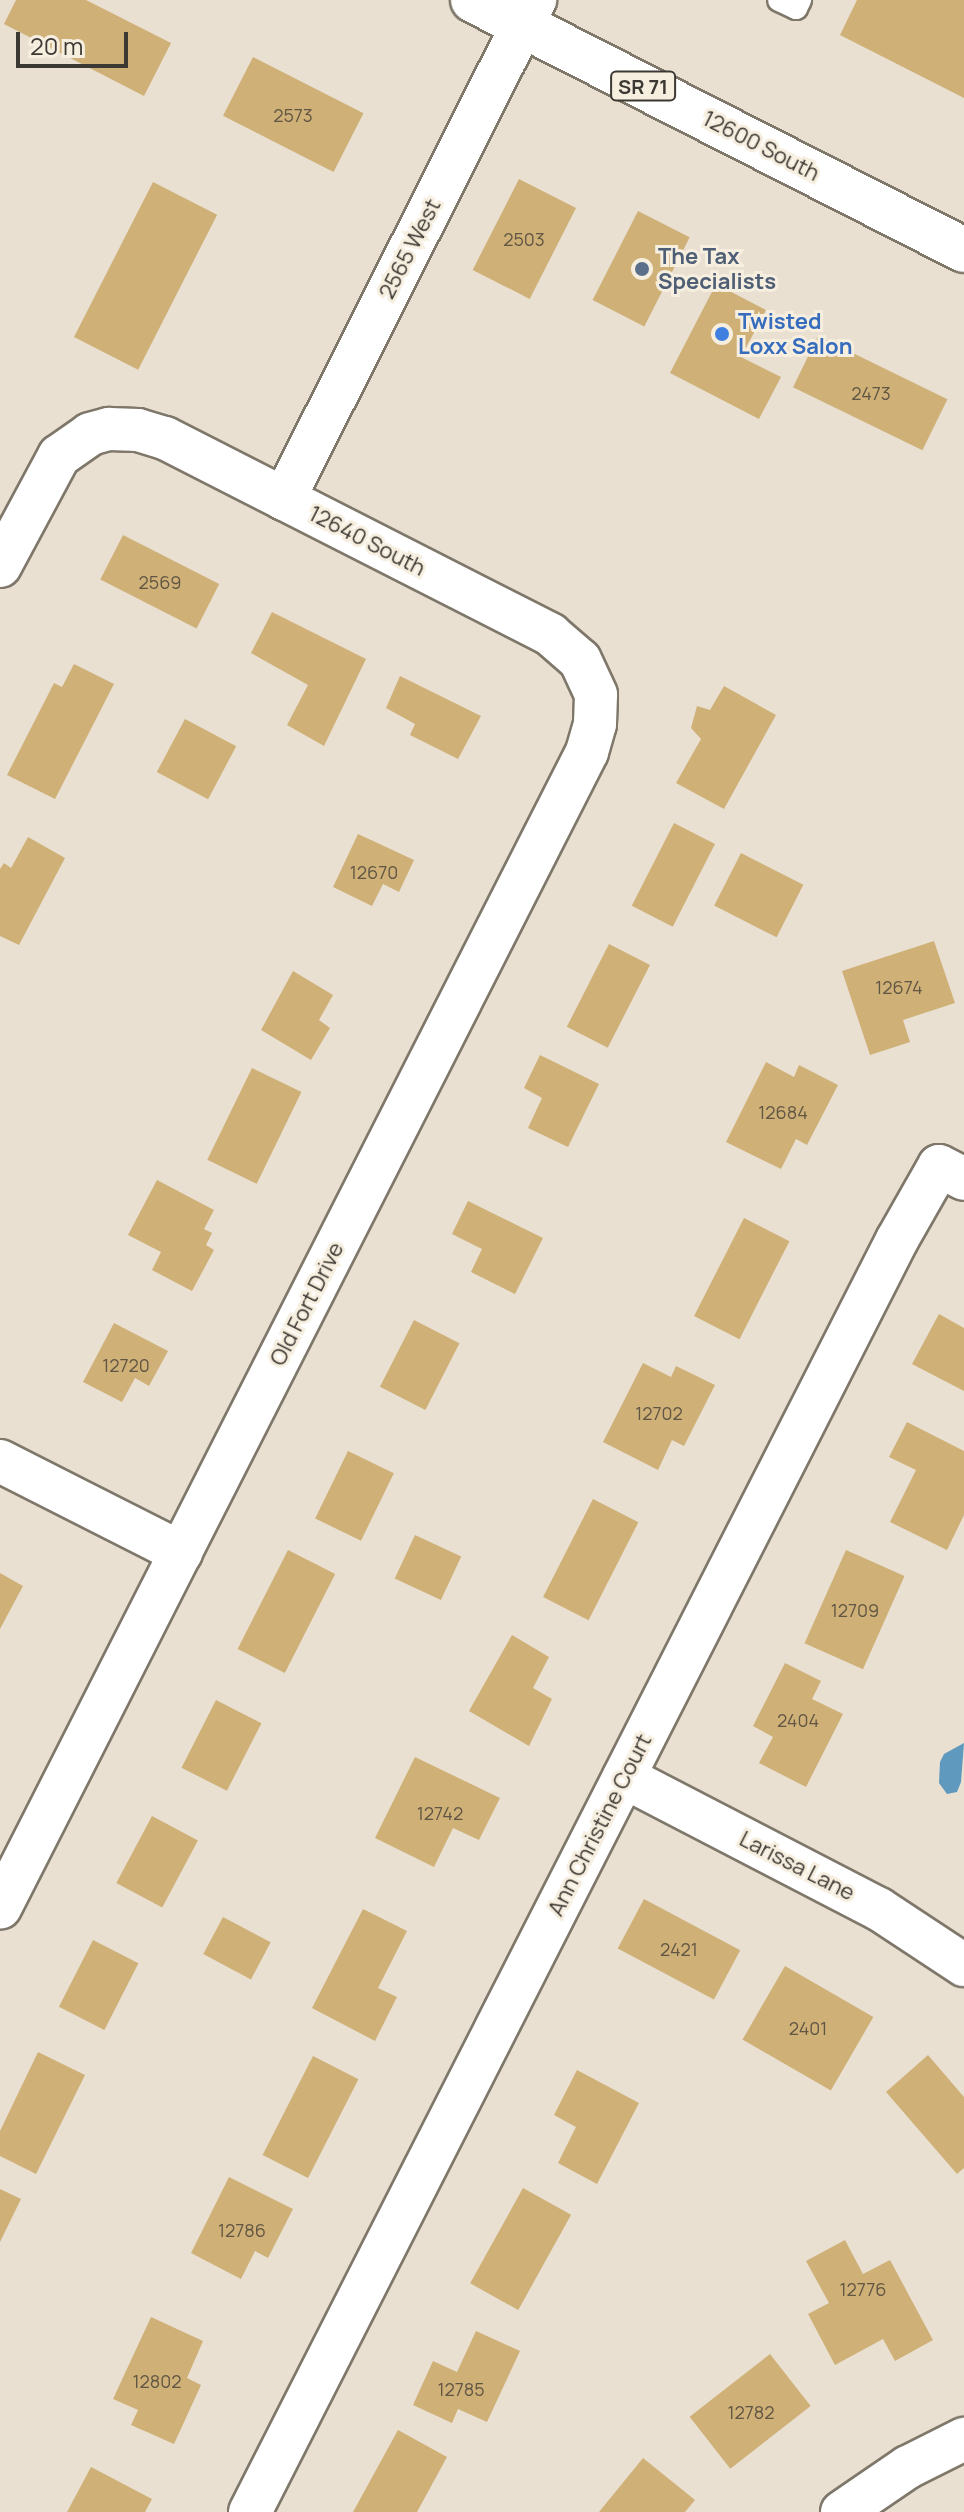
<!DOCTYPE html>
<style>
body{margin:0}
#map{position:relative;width:964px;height:2512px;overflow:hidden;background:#e9e0d2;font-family:Manrope,sans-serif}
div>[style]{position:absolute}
.water>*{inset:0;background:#5f99be}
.building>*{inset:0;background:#cfb077;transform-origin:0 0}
.roads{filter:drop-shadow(2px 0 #7e776a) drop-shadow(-2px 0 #7e776a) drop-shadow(0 2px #7e776a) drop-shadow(0 -2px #7e776a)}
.lane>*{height:22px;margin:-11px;padding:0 11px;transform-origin:11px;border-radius:11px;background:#fff}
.street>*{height:42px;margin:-21px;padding:0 21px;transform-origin:21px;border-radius:21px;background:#fff}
.primary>*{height:44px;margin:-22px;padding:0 22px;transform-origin:22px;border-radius:22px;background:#fff}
.dots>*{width:22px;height:22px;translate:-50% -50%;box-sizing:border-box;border:4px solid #f6eedf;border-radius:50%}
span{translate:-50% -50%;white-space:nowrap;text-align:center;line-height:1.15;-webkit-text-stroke:6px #f6eedf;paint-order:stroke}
.number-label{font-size:18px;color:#615644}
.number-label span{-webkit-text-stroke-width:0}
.shield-label span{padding:2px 6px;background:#f6eedf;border:2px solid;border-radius:6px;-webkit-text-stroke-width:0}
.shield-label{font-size:20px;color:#3c3833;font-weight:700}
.street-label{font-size:22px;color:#3c3833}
.service-label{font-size:22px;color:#4e5e75;font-weight:700}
.left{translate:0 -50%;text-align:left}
.shop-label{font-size:22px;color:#366cbe;font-weight:700}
.scale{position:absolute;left:16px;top:32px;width:112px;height:36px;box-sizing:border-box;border:4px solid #3c3833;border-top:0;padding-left:10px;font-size:24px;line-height:28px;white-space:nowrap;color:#3c3833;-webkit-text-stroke:6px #f6eedf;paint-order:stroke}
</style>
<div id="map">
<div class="water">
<i style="clip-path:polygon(964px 1743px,961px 1782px,957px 1792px,947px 1794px,939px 1783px,940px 1762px,944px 1754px)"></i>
</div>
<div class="building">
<i style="clip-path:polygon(16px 0,86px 0,171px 43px,144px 96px,4px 24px)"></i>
<i style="clip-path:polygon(857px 0,964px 0,964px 98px,840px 35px)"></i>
<i style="left:253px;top:57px;width:124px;height:66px;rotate:27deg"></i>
<i style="left:519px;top:179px;width:64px;height:102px;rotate:27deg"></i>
<i style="left:153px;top:182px;width:72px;height:174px;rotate:27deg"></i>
<i style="left:638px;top:211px;width:58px;height:100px;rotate:27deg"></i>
<i style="clip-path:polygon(716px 284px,766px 310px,741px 357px,781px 377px,759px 419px,670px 373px)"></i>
<i style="left:818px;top:336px;width:144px;height:57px;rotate:26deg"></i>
<i style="left:123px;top:535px;width:108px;height:50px;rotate:27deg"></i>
<i style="clip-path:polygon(272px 612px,366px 659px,324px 746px,287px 725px,308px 685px,251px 653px)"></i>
<i style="clip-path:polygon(74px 664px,114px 684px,55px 799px,7px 775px,54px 683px,62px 687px)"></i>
<i style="clip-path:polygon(400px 676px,481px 716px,458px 759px,410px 735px,415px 724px,386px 708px)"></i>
<i style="clip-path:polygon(724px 686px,776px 715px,724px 809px,676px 783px,701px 739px,691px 728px,697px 706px,710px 710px)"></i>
<i style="left:185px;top:719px;width:58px;height:60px;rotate:28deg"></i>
<i style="left:674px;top:823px;width:46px;height:93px;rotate:27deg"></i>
<i style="clip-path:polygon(358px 834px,414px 860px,399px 892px,383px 884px,372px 906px,333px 887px)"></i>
<i style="clip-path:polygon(28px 837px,65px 858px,19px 945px,0 936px,0 869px,4px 863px,11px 868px)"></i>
<i style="left:741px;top:853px;width:70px;height:59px;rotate:27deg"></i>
<i style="clip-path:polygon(934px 941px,955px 1003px,903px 1020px,910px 1042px,870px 1055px,842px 971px)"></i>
<i style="left:609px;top:944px;width:46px;height:93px;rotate:27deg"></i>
<i style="clip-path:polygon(293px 971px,333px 995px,319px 1020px,330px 1028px,311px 1060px,261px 1030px)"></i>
<i style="clip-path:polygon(540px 1055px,599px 1084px,568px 1147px,528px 1128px,542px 1098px,524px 1088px)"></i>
<i style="clip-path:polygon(766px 1062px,794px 1077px,799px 1065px,838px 1085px,807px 1145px,796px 1139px,781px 1169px,726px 1142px)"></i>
<i style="left:252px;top:1068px;width:55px;height:102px;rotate:26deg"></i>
<i style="clip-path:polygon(157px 1180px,214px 1210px,204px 1229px,212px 1233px,206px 1245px,214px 1250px,192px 1291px,152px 1270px,161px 1252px,128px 1235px)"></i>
<i style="clip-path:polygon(468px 1201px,543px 1238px,515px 1294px,471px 1272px,482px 1249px,452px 1234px)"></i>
<i style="left:744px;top:1218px;width:51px;height:110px;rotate:27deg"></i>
<i style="clip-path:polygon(939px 1314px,964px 1328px,964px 1391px,912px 1364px)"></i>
<i style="left:414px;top:1320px;width:51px;height:75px;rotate:27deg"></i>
<i style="clip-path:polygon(114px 1323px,168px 1351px,149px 1386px,135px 1378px,122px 1402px,83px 1382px)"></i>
<i style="clip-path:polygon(643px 1363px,671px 1377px,676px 1366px,715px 1385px,684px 1446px,672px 1440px,658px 1470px,603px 1442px)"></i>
<i style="clip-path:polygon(907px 1422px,964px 1451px,964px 1515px,947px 1550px,890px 1522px,916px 1470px,889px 1457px)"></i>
<i style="left:348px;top:1451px;width:51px;height:75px;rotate:26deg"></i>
<i style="left:593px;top:1499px;width:51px;height:110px;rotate:27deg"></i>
<i style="left:415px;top:1535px;width:51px;height:48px;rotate:25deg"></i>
<i style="left:288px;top:1550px;width:53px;height:111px;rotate:27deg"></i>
<i style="left:846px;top:1550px;width:64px;height:102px;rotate:24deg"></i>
<i style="clip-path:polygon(0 1573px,23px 1586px,0 1629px)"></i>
<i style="clip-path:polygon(512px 1635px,549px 1657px,533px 1688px,552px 1699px,529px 1746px,469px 1711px)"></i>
<i style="clip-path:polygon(785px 1663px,821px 1681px,812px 1699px,843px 1714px,806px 1787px,759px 1763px,773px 1737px,753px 1726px)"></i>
<i style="left:216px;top:1700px;width:51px;height:76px;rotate:27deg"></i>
<i style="clip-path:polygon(415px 1757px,500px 1798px,479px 1840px,453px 1828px,434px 1867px,375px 1838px)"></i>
<i style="left:152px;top:1816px;width:52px;height:76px;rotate:28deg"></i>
<i style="left:644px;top:1899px;width:109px;height:56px;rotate:28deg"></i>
<i style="clip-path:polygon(363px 1909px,407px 1931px,378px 1988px,397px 1997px,375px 2041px,312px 2008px)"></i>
<i style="left:223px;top:1917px;width:54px;height:42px;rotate:28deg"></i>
<i style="left:93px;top:1940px;width:51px;height:75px;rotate:27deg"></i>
<i style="left:785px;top:1966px;width:102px;height:85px;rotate:30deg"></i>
<i style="clip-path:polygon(38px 2052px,85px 2075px,36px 2174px,0 2156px,0 2131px)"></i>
<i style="clip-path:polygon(928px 2055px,964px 2097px,964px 2168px,957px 2174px,886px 2092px)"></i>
<i style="left:313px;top:2056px;width:51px;height:111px;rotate:27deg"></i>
<i style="clip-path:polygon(577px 2070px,639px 2103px,597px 2184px,558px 2163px,576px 2127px,554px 2115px)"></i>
<i style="clip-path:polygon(229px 2177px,293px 2209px,268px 2258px,255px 2251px,241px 2279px,191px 2253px)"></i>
<i style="left:523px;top:2188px;width:55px;height:109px;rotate:29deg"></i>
<i style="clip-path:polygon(0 2189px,21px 2199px,0 2242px)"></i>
<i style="clip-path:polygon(845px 2240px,863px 2274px,890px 2260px,933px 2340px,895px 2361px,883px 2339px,835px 2365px,808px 2314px,829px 2303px,806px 2261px)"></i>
<i style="clip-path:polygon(151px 2317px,203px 2341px,187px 2378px,201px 2385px,174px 2444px,131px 2425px,138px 2410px,113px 2399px)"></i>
<i style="clip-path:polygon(476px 2331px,520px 2351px,487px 2422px,458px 2409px,452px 2423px,413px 2405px,433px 2361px,457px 2372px)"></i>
<i style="left:770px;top:2354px;width:66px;height:102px;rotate:52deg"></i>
<i style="clip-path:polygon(398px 2430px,447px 2457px,417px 2512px,353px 2512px)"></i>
<i style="clip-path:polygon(643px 2458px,695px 2500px,685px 2512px,599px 2512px)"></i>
<i style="clip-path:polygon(91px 2467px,152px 2499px,145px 2512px,67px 2512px)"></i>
</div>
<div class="roads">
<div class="lane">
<i style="left:779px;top:0;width:19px;rotate:25deg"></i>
<i style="left:796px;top:8px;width:9px;rotate:-63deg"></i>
</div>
<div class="street">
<i style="left:284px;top:499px;width:559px;rotate:-63.3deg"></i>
<i style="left:0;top:566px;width:125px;rotate:-61.8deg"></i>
<i style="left:59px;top:456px;width:38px;rotate:-35deg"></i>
<i style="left:90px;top:434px;width:20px;rotate:-15deg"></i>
<i style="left:109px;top:429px;width:29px;rotate:2deg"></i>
<i style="left:138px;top:430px;width:28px;rotate:17deg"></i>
<i style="left:165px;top:438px;width:433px;rotate:27deg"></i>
<i style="left:551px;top:635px;width:38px;rotate:41deg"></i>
<i style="left:580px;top:660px;width:38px;rotate:65deg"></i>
<i style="left:596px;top:695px;width:29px;rotate:92deg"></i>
<i style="left:595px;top:724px;width:29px;rotate:106deg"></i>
<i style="left:587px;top:752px;width:1296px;rotate:116.92deg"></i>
<i style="left:0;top:1461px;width:203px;rotate:26.9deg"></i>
<i style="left:624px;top:1777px;width:287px;rotate:27.4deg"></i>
<i style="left:879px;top:1909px;width:102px;rotate:33.4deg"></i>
<i style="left:250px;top:2512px;width:1427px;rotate:-63.04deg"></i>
<i style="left:897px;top:1240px;width:85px;rotate:-60.4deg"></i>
<i style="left:939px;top:1166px;width:28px;rotate:27deg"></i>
<i style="left:842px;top:2512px;width:80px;rotate:-34.3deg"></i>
<i style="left:908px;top:2467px;width:63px;rotate:-26.6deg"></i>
</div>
<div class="primary">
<i style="left:473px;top:0;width:551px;rotate:26.98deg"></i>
</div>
</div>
<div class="dots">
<i style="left:642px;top:269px;background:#5c6f8a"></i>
<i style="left:722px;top:334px;background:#3f7fe0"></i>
</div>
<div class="number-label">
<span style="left:293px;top:115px">2573</span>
<span style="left:524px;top:239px">2503</span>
<span style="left:871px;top:393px">2473</span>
<span style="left:160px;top:582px">2569</span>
<span style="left:374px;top:872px">12670</span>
<span style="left:899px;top:987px">12674</span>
<span style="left:783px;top:1112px">12684</span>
<span style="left:126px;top:1365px">12720</span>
<span style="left:659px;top:1413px">12702</span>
<span style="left:855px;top:1610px">12709</span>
<span style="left:798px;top:1720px">2404</span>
<span style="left:440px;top:1813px">12742</span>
<span style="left:679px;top:1949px">2421</span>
<span style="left:808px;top:2028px">2401</span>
<span style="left:242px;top:2230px">12786</span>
<span style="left:863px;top:2289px">12776</span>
<span style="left:157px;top:2381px">12802</span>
<span style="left:461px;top:2389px">12785</span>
<span style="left:751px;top:2412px">12782</span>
</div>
<div class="shield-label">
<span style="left:643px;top:86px">SR 71</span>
</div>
<div class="street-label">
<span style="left:761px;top:146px;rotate:27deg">12600 South</span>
<span style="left:410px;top:249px;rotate:-63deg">2565 West</span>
<span style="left:367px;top:541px;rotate:27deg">12640 South</span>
<span style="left:307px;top:1304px;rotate:-63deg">Old Fort Drive</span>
<span style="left:600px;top:1825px;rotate:-63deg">Ann Christine Court</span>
<span style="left:797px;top:1866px;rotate:27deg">Larissa Lane</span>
</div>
<div class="service-label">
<span class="left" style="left:658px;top:269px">The Tax<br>Specialists</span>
</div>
<div class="shop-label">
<span class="left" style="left:738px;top:334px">Twisted<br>Loxx Salon</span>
</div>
<div class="scale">20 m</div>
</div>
